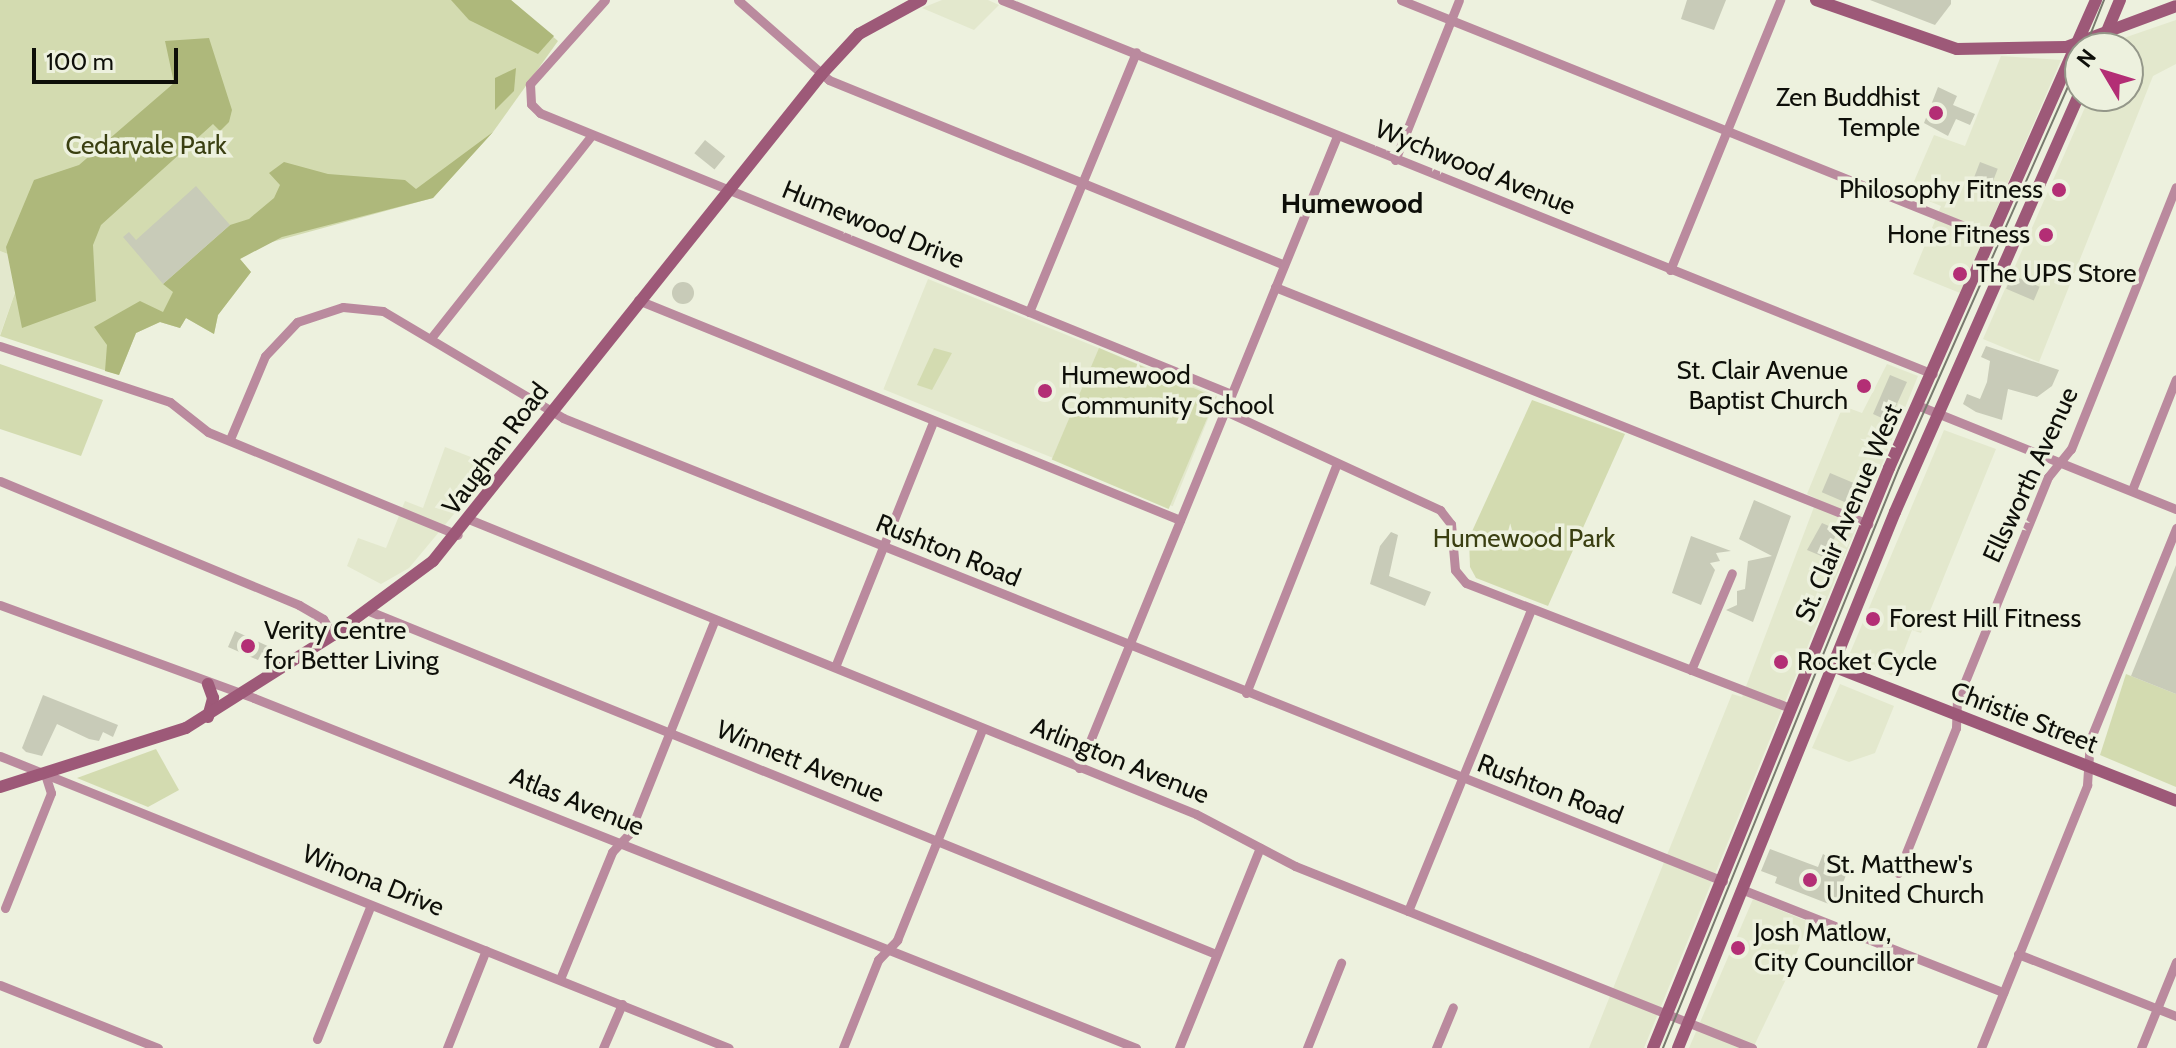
<!DOCTYPE html>
<style>
body{margin:0}
#map{position:relative;width:2176px;height:1048px;overflow:hidden;background:#edf1de;font-family:Cabin,sans-serif}
div>[style]{position:absolute}
.built>*{inset:0;background:#e3e8cd;transform-origin:0 0}
.green>*{inset:0;background:#d3dbb0;transform-origin:0 0}
.forest>*{inset:0;background:#aeb87b}
.building>*{inset:0;background:#c8cbb8;transform-origin:0 0}
.round{border-radius:50%}
.street>*{height:9px;margin:-4.5px;padding:0 4.5px;transform-origin:4.5px;border-radius:4.5px;background:#ba8a9e}
.secondary>*{height:12px;margin:-6px;padding:0 6px;transform-origin:6px;border-radius:6px;background:#9d5978}
.tram>*{height:2px;margin:-1px;padding:0 1px;transform-origin:1px;border-radius:1px;background:#787a6e}
.dots>*{width:22px;height:22px;translate:-50% -50%;box-sizing:border-box;border:4px solid #edf1de;border-radius:50%}
span{translate:-50% -50%;white-space:nowrap;text-align:center;line-height:1.15;-webkit-text-stroke:7px #edf1de;paint-order:stroke}
.poi-label{font-size:26px;color:#0e0f09}
.right{translate:-100% -50%;text-align:right}
.left{translate:0 -50%;text-align:left}
.park-label{font-size:26px;color:#3a3f11}
.street-label{font-size:26px;color:#0e0f09}
.neighbourhood-label{font-size:28px;color:#0e0f09;font-weight:700}
.north{position:absolute;left:2064px;top:32px;width:80px;height:80px;box-sizing:border-box;background:#edf1de;border:2px solid #949789;border-radius:50%;rotate:308deg;font-size:22px;font-weight:700;line-height:32px;text-align:center;color:#0e0f09}
.north::after{content:'';display:block;margin:auto;width:28px;height:36px;background:#b32e75;clip-path:polygon(50% 0,100% 100%,50% 72%,0 100%)}
.scale{position:absolute;left:32px;top:48px;width:146px;height:36px;box-sizing:border-box;border:4px solid #0e0f09;border-top:0;padding-left:10px;font-size:24px;line-height:28px;white-space:nowrap;color:#0e0f09;-webkit-text-stroke:6px #edf1de;paint-order:stroke}
</style>
<div id="map">
<div class="built">
<i style="clip-path:polygon(942px 0,988px 0,999px 5px,974px 30px,922px 8px)"></i>
<i style="clip-path:polygon(2176px 20px,2176px 64px,2153px 76px,2039px 362px,1983px 339px,2090px 96px,2128px 96px,2128px 48px,2111px 48px,2115px 41px)"></i>
<i style="clip-path:polygon(2001px 56px,2061px 60px,1960px 293px,1913px 274px,1941px 206px,1909px 193px,1934px 135px,1965px 146px)"></i>
<i style="clip-path:polygon(0 251px,26px 261px,0 335px)"></i>
<i style="left:928px;top:279px;width:312px;height:119px;rotate:22deg"></i>
<i style="clip-path:polygon(1887px 364px,1918px 376px,1644px 1048px,1589px 1048px,1732px 694px,1742px 697px,1817px 499px,1807px 494px,1843px 406px,1862px 413px)"></i>
<i style="clip-path:polygon(1944px 430px,1996px 449px,1921px 633px,1912px 630px,1894px 677px,1850px 653px)"></i>
<i style="clip-path:polygon(445px 447px,494px 466px,409px 568px,381px 584px,347px 566px,358px 538px,386px 548px,405px 501px,423px 508px)"></i>
<i style="clip-path:polygon(1840px 684px,1894px 706px,1875px 753px,1849px 762px,1812px 748px)"></i>
<i style="clip-path:polygon(1753px 899px,1809px 922px,1788px 975px,1753px 1048px,1689px 1048px)"></i>
</div>
<div class="green">
<i style="clip-path:polygon(0 0,511px 0,558px 41px,493px 132px,433px 198px,261px 245px,240px 259px,251px 272px,218px 315px,214px 334px,186px 318px,180px 328px,160px 322px,136px 333px,119px 375px,0 336px,26px 261px,0 251px)"></i>
<i style="clip-path:polygon(934px 348px,952px 353px,932px 390px,917px 385px)"></i>
<i style="left:1099px;top:348px;width:127px;height:121px;rotate:23deg"></i>
<i style="clip-path:polygon(0 364px,103px 400px,81px 456px,0 429px)"></i>
<i style="clip-path:polygon(1532px 400px,1625px 434px,1548px 606px,1476px 578px,1470px 567px,1469px 538px)"></i>
<i style="clip-path:polygon(2126px 674px,2176px 694px,2176px 787px,2100px 755px)"></i>
<i style="clip-path:polygon(156px 749px,179px 790px,148px 807px,77px 778px)"></i>
</div>
<div class="forest">
<i style="clip-path:polygon(451px 0,511px 0,554px 36px,538px 54px,469px 20px)"></i>
<i style="clip-path:polygon(209px 38px,232px 110px,229px 122px,220px 131px,213px 124px,101px 225px,93px 245px,96px 301px,22px 328px,6px 247px,34px 180px,79px 165px,174px 83px,165px 41px)"></i>
<i style="clip-path:polygon(516px 68px,514px 91px,495px 110px,495px 78px)"></i>
<i style="clip-path:polygon(493px 132px,433px 198px,282px 237px,240px 259px,251px 272px,218px 315px,214px 334px,186px 318px,180px 328px,160px 322px,136px 333px,119px 375px,105px 371px,107px 345px,94px 327px,140px 301px,163px 312px,173px 292px,163px 284px,230px 225px,249px 219px,274px 198px,280px 185px,269px 173px,284px 162px,328px 174px,405px 180px,416px 189px)"></i>
</div>
<div class="building">
<i style="clip-path:polygon(1687px 0,1726px 0,1714px 30px,1681px 19px)"></i>
<i style="clip-path:polygon(1870px 0,1951px 0,1951px 4px,1935px 25px)"></i>
<i style="clip-path:polygon(1938px 87px,1957px 96px,1953px 105px,1975px 114px,1970px 125px,1956px 119px,1948px 136px,1924px 123px)"></i>
<i style="left:705px;top:140px;width:26px;height:17px;rotate:39deg"></i>
<i style="left:1980px;top:162px;width:19px;height:19px;rotate:21deg"></i>
<i style="clip-path:polygon(196px 186px,230px 225px,163px 284px,123px 237px,129px 232px,136px 240px)"></i>
<i style="left:2012px;top:275px;width:30px;height:15px;rotate:23deg"></i>
<i class="round" style="left:672px;top:282px;width:22px;height:22px"></i>
<i style="clip-path:polygon(1986px 346px,2059px 370px,2052px 386px,2037px 397px,2008px 389px,2002px 420px,1976px 412px,1963px 404px,1967px 394px,1980px 399px,1987px 382px,1990px 361px,1981px 357px)"></i>
<i style="clip-path:polygon(1890px 375px,1907px 382px,1891px 417px,1884px 419px,1873px 414px)"></i>
<i style="left:1830px;top:473px;width:43px;height:21px;rotate:23deg"></i>
<i style="clip-path:polygon(1754px 500px,1791px 516px,1753px 622px,1726px 610px,1737px 605px,1737px 591px,1745px 589px,1748px 561px,1772px 556px,1739px 539px)"></i>
<i style="clip-path:polygon(1822px 523px,1838px 530px,1826px 558px,1807px 550px)"></i>
<i style="clip-path:polygon(1391px 532px,1398px 535px,1389px 576px,1431px 592px,1425px 606px,1370px 584px,1380px 546px)"></i>
<i style="clip-path:polygon(1691px 536px,1731px 551px,1716px 553px,1720px 561px,1710px 563px,1715px 570px,1701px 605px,1672px 593px)"></i>
<i style="clip-path:polygon(2176px 565px,2176px 694px,2131px 676px)"></i>
<i style="clip-path:polygon(235px 631px,272px 648px,268px 657px,261px 654px,258px 660px,228px 647px)"></i>
<i style="clip-path:polygon(43px 695px,118px 725px,113px 737px,103px 732px,99px 741px,89px 739px,57px 724px,42px 756px,26px 752px,22px 748px)"></i>
<i style="clip-path:polygon(1770px 849px,1818px 867px,1823px 854px,1848px 870px,1834px 906px,1775px 883px,1777px 877px,1761px 871px)"></i>
</div>
<div class="street">
<i style="left:605px;top:0;width:113px;rotate:131.8deg"></i>
<i style="left:530px;top:84px;width:20px;rotate:87deg"></i>
<i style="left:531px;top:104px;width:13px;rotate:45deg"></i>
<i style="left:540px;top:113px;width:746px;rotate:22.13deg"></i>
<i style="left:738px;top:0;width:121px;rotate:41.3deg"></i>
<i style="left:829px;top:80px;width:491px;rotate:22.1deg"></i>
<i style="left:1002px;top:0;width:1003px;rotate:21.89deg"></i>
<i style="left:1401px;top:0;width:639px;rotate:21.87deg"></i>
<i style="left:1395px;top:160px;width:172px;rotate:-68.2deg"></i>
<i style="left:1670px;top:270px;width:292px;rotate:-67.8deg"></i>
<i style="left:1275px;top:287px;width:639px;rotate:21.78deg"></i>
<i style="left:638px;top:300px;width:585px;rotate:22.09deg"></i>
<i style="left:1029px;top:312px;width:281px;rotate:-67.6deg"></i>
<i style="left:431px;top:338px;width:258px;rotate:-51.6deg"></i>
<i style="left:0;top:346px;width:179px;rotate:18.2deg"></i>
<i style="left:170px;top:402px;width:48px;rotate:38.3deg"></i>
<i style="left:208px;top:432px;width:270px;rotate:22.4deg"></i>
<i style="left:1917px;top:405px;width:279px;rotate:21.9deg"></i>
<i style="left:1225px;top:411px;width:237px;rotate:24.7deg"></i>
<i style="left:1440px;top:510px;width:18px;rotate:52deg"></i>
<i style="left:1451px;top:524px;width:46px;rotate:85deg"></i>
<i style="left:1455px;top:570px;width:17px;rotate:50deg"></i>
<i style="left:1466px;top:583px;width:347px;rotate:21.1deg"></i>
<i style="left:230px;top:439px;width:90px;rotate:-67.1deg"></i>
<i style="left:265px;top:356px;width:47px;rotate:-46.7deg"></i>
<i style="left:297px;top:322px;width:48px;rotate:-18.1deg"></i>
<i style="left:343px;top:307px;width:40px;rotate:5.7deg"></i>
<i style="left:383px;top:311px;width:209px;rotate:30.7deg"></i>
<i style="left:563px;top:418px;width:1249px;rotate:21.76deg"></i>
<i style="left:0;top:481px;width:324px;rotate:22.5deg"></i>
<i style="left:299px;top:605px;width:28px;rotate:30deg"></i>
<i style="left:323px;top:619px;width:19px;rotate:58deg"></i>
<i style="left:2132px;top:490px;width:119px;rotate:-68.4deg"></i>
<i style="left:471px;top:520px;width:782px;rotate:22.07deg"></i>
<i style="left:1196px;top:814px;width:112px;rotate:27.7deg"></i>
<i style="left:1295px;top:866px;width:492px;rotate:21.7deg"></i>
<i style="left:0;top:605px;width:270px;rotate:20.1deg"></i>
<i style="left:254px;top:698px;width:949px;rotate:21.64deg"></i>
<i style="left:369px;top:611px;width:914px;rotate:22.05deg"></i>
<i style="left:835px;top:667px;width:264px;rotate:-68.2deg"></i>
<i style="left:1691px;top:670px;width:105px;rotate:-67.1deg"></i>
<i style="left:1246px;top:693px;width:244px;rotate:-68.4deg"></i>
<i style="left:0;top:756px;width:785px;rotate:21.83deg"></i>
<i style="left:1079px;top:768px;width:683px;rotate:-67.79deg"></i>
<i style="left:1898px;top:873px;width:156px;rotate:-68.2deg"></i>
<i style="left:1956px;top:728px;width:27px;rotate:-88deg"></i>
<i style="left:1957px;top:701px;width:242px;rotate:-67.9deg"></i>
<i style="left:2048px;top:477px;width:36px;rotate:-51deg"></i>
<i style="left:2071px;top:449px;width:282px;rotate:-68.2deg"></i>
<i style="left:1741px;top:889px;width:282px;rotate:21.5deg"></i>
<i style="left:5px;top:908px;width:124px;rotate:-68.2deg"></i>
<i style="left:51px;top:793px;width:20px;rotate:-108deg"></i>
<i style="left:1408px;top:911px;width:326px;rotate:-67.8deg"></i>
<i style="left:2018px;top:954px;width:170px;rotate:21.4deg"></i>
<i style="left:560px;top:979px;width:137px;rotate:-67.7deg"></i>
<i style="left:612px;top:852px;width:25px;rotate:-47deg"></i>
<i style="left:629px;top:834px;width:229px;rotate:-68.2deg"></i>
<i style="left:0;top:985px;width:170px;rotate:21.7deg"></i>
<i style="left:317px;top:1039px;width:144px;rotate:-68.1deg"></i>
<i style="left:447px;top:1048px;width:105px;rotate:-68.3deg"></i>
<i style="left:603px;top:1048px;width:48px;rotate:-66.6deg"></i>
<i style="left:843px;top:1048px;width:95px;rotate:-68.3deg"></i>
<i style="left:878px;top:960px;width:28px;rotate:-46deg"></i>
<i style="left:897px;top:940px;width:227px;rotate:-68deg"></i>
<i style="left:1179px;top:1048px;width:216px;rotate:-68deg"></i>
<i style="left:1307px;top:1048px;width:92px;rotate:-68.2deg"></i>
<i style="left:1436px;top:1048px;width:44px;rotate:-67.5deg"></i>
<i style="left:1981px;top:1048px;width:284px;rotate:-68deg"></i>
<i style="left:2087px;top:785px;width:45px;rotate:-86.2deg"></i>
<i style="left:2090px;top:740px;width:229px;rotate:-67.9deg"></i>
<i style="left:2141px;top:1048px;width:93px;rotate:-67.9deg"></i>
</div>
<div class="secondary">
<i style="left:1816px;top:0;width:149px;rotate:19.2deg"></i>
<i style="left:1957px;top:49px;width:109px;rotate:-1.1deg"></i>
<i style="left:2066px;top:47px;width:117px;rotate:-20.4deg"></i>
<i style="left:2100px;top:48px;width:52px;rotate:-67.4deg"></i>
<i style="left:1812px;top:658px;width:391px;rotate:21.4deg"></i>
<i style="left:208px;top:717px;width:20px;rotate:-75deg"></i>
<i style="left:213px;top:698px;width:15px;rotate:-110deg"></i>
<i style="left:0;top:787px;width:195px;rotate:-17.6deg"></i>
<i style="left:186px;top:728px;width:174px;rotate:-32.3deg"></i>
<i style="left:333px;top:635px;width:124px;rotate:-36.5deg"></i>
<i style="left:433px;top:561px;width:622px;rotate:-51.4deg"></i>
<i style="left:821px;top:75px;width:56px;rotate:-47.2deg"></i>
<i style="left:859px;top:34px;width:71px;rotate:-28.7deg"></i>
<i style="left:1653px;top:1048px;width:626px;rotate:-67.86deg"></i>
<i style="left:1889px;top:468px;width:512px;rotate:-66.14deg"></i>
<i style="left:1678px;top:1048px;width:578px;rotate:-67.96deg"></i>
<i style="left:1895px;top:512px;width:458px;rotate:-66.2deg"></i>
</div>
<div class="tram">
<i style="left:2085px;top:48px;width:52px;rotate:-68.4deg"></i>
<i style="left:1663px;top:1048px;width:626px;rotate:-67.86deg"></i>
<i style="left:1899px;top:468px;width:446px;rotate:-66.1deg"></i>
</div>
<div class="dots">
<i style="left:1936px;top:113px;background:#b32e75"></i>
<i style="left:2059px;top:190px;background:#b32e75"></i>
<i style="left:2046px;top:235px;background:#b32e75"></i>
<i style="left:1960px;top:274px;background:#b32e75"></i>
<i style="left:1864px;top:386px;background:#b32e75"></i>
<i style="left:1045px;top:391px;background:#b32e75"></i>
<i style="left:1873px;top:619px;background:#b32e75"></i>
<i style="left:248px;top:646px;background:#b32e75"></i>
<i style="left:1781px;top:662px;background:#b32e75"></i>
<i style="left:1810px;top:880px;background:#b32e75"></i>
<i style="left:1738px;top:948px;background:#b32e75"></i>
</div>
<div class="poi-label">
<span class="right" style="left:1920px;top:113px">Zen Buddhist<br>Temple</span>
<span class="right" style="left:2043px;top:190px">Philosophy Fitness</span>
<span class="right" style="left:2030px;top:235px">Hone Fitness</span>
<span class="left" style="left:1976px;top:274px">The UPS Store</span>
<span class="right" style="left:1848px;top:386px">St. Clair Avenue<br>Baptist Church</span>
<span class="left" style="left:1061px;top:391px">Humewood<br>Community School</span>
<span class="left" style="left:1889px;top:619px">Forest Hill Fitness</span>
<span class="left" style="left:264px;top:646px">Verity Centre<br>for Better Living</span>
<span class="left" style="left:1797px;top:662px">Rocket Cycle</span>
<span class="left" style="left:1826px;top:880px">St. Matthew's<br>United Church</span>
<span class="left" style="left:1754px;top:948px">Josh Matlow,<br>City Councillor</span>
</div>
<div class="park-label">
<span style="left:146px;top:146px">Cedarvale Park</span>
<span style="left:1524px;top:539px">Humewood Park</span>
</div>
<div class="street-label">
<span style="left:1475px;top:168px;rotate:22deg">Wychwood Avenue</span>
<span style="left:873px;top:225px;rotate:22deg">Humewood Drive</span>
<span style="left:496px;top:449px;rotate:-53deg">Vaughan Road</span>
<span style="left:2031px;top:475px;rotate:-65deg">Ellsworth Avenue</span>
<span style="left:1849px;top:513px;rotate:-67deg">St. Clair Avenue West</span>
<span style="left:948px;top:551px;rotate:22deg">Rushton Road</span>
<span style="left:2024px;top:718px;rotate:21deg">Christie Street</span>
<span style="left:1120px;top:761px;rotate:22deg">Arlington Avenue</span>
<span style="left:800px;top:762px;rotate:22deg">Winnett Avenue</span>
<span style="left:1550px;top:790px;rotate:21deg">Rushton Road</span>
<span style="left:577px;top:802px;rotate:22deg">Atlas Avenue</span>
<span style="left:373px;top:881px;rotate:22deg">Winona Drive</span>
</div>
<div class="neighbourhood-label">
<span style="left:1352px;top:203px">Humewood</span>
</div>
<div class="north">N</div>
<div class="scale">100 m</div>
</div>
